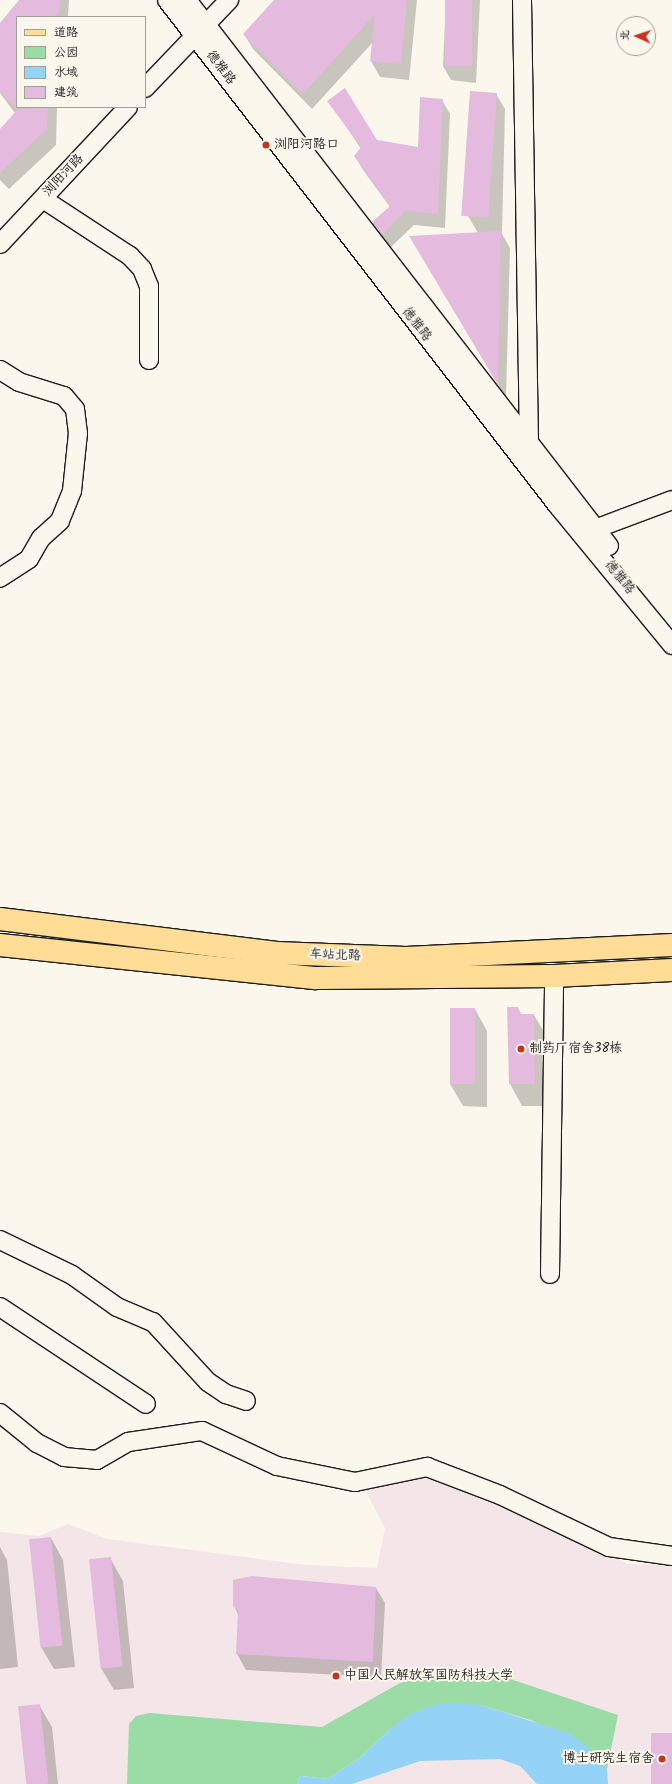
<!DOCTYPE html>
<meta charset="utf-8">
<style>
body{margin:0}
#map{position:relative;width:672px;height:1784px;overflow:hidden;background:#fbf7ec;font-family:Kalam,"LXGW WenKai TC",sans-serif}
div>[style]{position:absolute}
.built>*{inset:0;background:#f4e5e8}
.green>*{inset:0;background:#9bdca6}
.water>*{inset:0;background:#94d3f5}
.shadow>*{inset:0;background:#0003}
.building>*{inset:0;background:#e5badf;transform-origin:0 0}
.roads{filter:drop-shadow(1px 0 #1c1c1c) drop-shadow(-1px 0 #1c1c1c) drop-shadow(0 1px #1c1c1c) drop-shadow(0 -1px #1c1c1c)}
.minor>*{height:18px;margin:-9px;padding:0 9px;transform-origin:9px;border-radius:9px;background:#fbf7ec}
.major>*{height:22px;margin:-11px;padding:0 11px;transform-origin:11px;border-radius:11px;background:#ffdd96}
.dots>*{width:11px;height:11px;translate:-50% -50%;box-sizing:border-box;border:2px solid #fbf7ec;border-radius:50%}
span{translate:-50% -50%;white-space:nowrap;text-align:center;line-height:1.15;-webkit-text-stroke:4px #fbf7ec;paint-order:stroke}
.street-label{font-size:13px;color:#1c1c1c}
.poi-label{font-size:13px;color:#1c1c1c}
.left{translate:0 -50%;text-align:left}
.right{translate:-100% -50%;text-align:right}
.legend{position:absolute;left:16px;top:16px;width:130px;height:92px;box-sizing:border-box;background:#fbf7ec;border:1px solid #a29f99;margin:0;padding:5px 7px;list-style:none;font-size:12px;color:#1c1c1c}
.legend li{display:flex;align-items:center;gap:8px;height:20px}
.legend b{width:20px;border:1px solid #a29f99}
.north{position:absolute;left:616px;top:16px;width:40px;height:40px;box-sizing:border-box;background:#fbf7ec;border:1px solid #a29f99;border-radius:50%;rotate:273deg;font-size:11px;font-weight:700;line-height:16px;text-align:center;color:#1c1c1c}
.north::after{content:'';display:block;margin:auto;width:14px;height:18px;background:#c8321e;clip-path:polygon(50% 0,100% 100%,50% 72%,0 100%)}
</style>
<div id="map">
<div class="built">
<i style="clip-path:polygon(421px 1472px,534px 1515px,628px 1564px,672px 1565px,672px 1784px,0 1784px,0 1532px,39px 1536px,68px 1524px,107px 1539px,305px 1565px,377px 1568px,385px 1528px,365px 1490px)"></i>
</div>
<div class="green">
<i style="clip-path:polygon(454px 1670px,489px 1672px,618px 1715px,607px 1769px,599px 1757px,533px 1721px,481px 1705px,390px 1729px,361px 1757px,328px 1779px,300px 1776px,297px 1784px,127px 1784px,129px 1724px,136px 1716px,149px 1713px,322px 1727px,400px 1683px)"></i>
</div>
<div class="water">
<i style="clip-path:polygon(454px 1703px,481px 1705px,571px 1734px,599px 1757px,607px 1769px,608px 1784px,537px 1784px,520px 1766px,500px 1759px,420px 1761px,352px 1784px,297px 1784px,300px 1776px,328px 1779px,361px 1757px,390px 1729px,410px 1714px,437px 1704px)"></i>
</div>
<div class="shadow">
<i style="clip-path:polygon(20px 0,69px 0,68px 17px,17px 17px,17px 107px,57px 107px,56px 145px,9px 189px,0 180px,0 131px,15px 113px,0 93px,0 34px)"></i>
<i style="clip-path:polygon(276px 0,417px 0,409px 80px,380px 77px,371px 61px,374px 41px,312px 109px,253px 49px,244px 34px)"></i>
<i style="clip-path:polygon(446px 0,480px 0,476px 83px,451px 80px,443px 66px)"></i>
<i style="clip-path:polygon(471px 92px,496px 94px,505px 109px,502px 234px,510px 248px,506px 398px,411px 237px,478px 233px,468px 216px)"></i>
<i style="clip-path:polygon(442px 100px,450px 114px,445px 228px,414px 225px,390px 248px,373px 222px,390px 207px,363px 170px,355px 156px,361px 149px,329px 101px,377px 141px,419px 148px)"></i>
<i style="clip-path:polygon(518px 1008px,522px 1015px,534px 1015px,547px 1037px,547px 1106px,522px 1106px,510px 1084px)"></i>
<i style="clip-path:polygon(451px 1009px,475px 1009px,487px 1031px,487px 1107px,463px 1106px,450px 1084px)"></i>
<i style="clip-path:polygon(51px 1538px,63px 1560px,75px 1667px,54px 1669px,41px 1647px)"></i>
<i style="clip-path:polygon(0 1547px,7px 1560px,18px 1667px,0 1669px)"></i>
<i style="clip-path:polygon(110px 1558px,123px 1581px,134px 1688px,114px 1690px,101px 1668px)"></i>
<i style="clip-path:polygon(376px 1588px,385px 1603px,381px 1677px,246px 1670px,237px 1654px,239px 1616px,234px 1606px)"></i>
<i style="clip-path:polygon(39px 1705px,52px 1727px,58px 1784px,27px 1784px)"></i>
</div>
<div class="building">
<i style="clip-path:polygon(19px 0,60px 0,59px 14px,54px 17px,17px 17px,17px 110px,48px 107px,47px 129px,0 173px,0 129px,17px 110px,0 91px,0 23px)"></i>
<i style="clip-path:polygon(274px 0,407px 0,401px 64px,370px 61px,375px 14px,303px 94px,243px 34px)"></i>
<i style="left:445px;top:0;width:27px;height:66px"></i>
<i style="clip-path:polygon(345px 88px,377px 140px,418px 147px,420px 97px,443px 99px,438px 214px,405px 211px,382px 235px,372px 222px,390px 206px,354px 156px,361px 147px,327px 101px)"></i>
<i style="left:470px;top:91px;width:27px;height:125px;rotate:4deg"></i>
<i style="clip-path:polygon(501px 231px,499px 332px,498px 385px,409px 236px)"></i>
<i style="clip-path:polygon(507px 1007px,518px 1007px,520px 1014px,534px 1014px,535px 1084px,509px 1084px)"></i>
<i style="left:450px;top:1008px;width:25px;height:76px"></i>
<i style="left:51px;top:1537px;width:109px;height:22px;rotate:84deg"></i>
<i style="left:111px;top:1557px;width:110px;height:22px;rotate:84deg"></i>
<i style="clip-path:polygon(252px 1576px,376px 1587px,373px 1662px,236px 1654px,238px 1611px,233px 1606px,233px 1580px)"></i>
<i style="left:40px;top:1704px;width:80px;height:22px;rotate:84deg"></i>
<i style="left:651px;top:1733px;width:21px;height:51px"></i>
</div>
<div class="roads">
<div class="minor">
<i style="left:167px;top:0;width:639px;rotate:52.31deg"></i>
<i style="left:558px;top:506px;width:180px;rotate:50.6deg"></i>
<i style="left:187px;top:0;width:690px;rotate:52.3deg"></i>
<i style="left:522px;top:0;width:445px;rotate:89.1deg"></i>
<i style="left:145px;top:88px;width:122px;rotate:-46.3deg"></i>
<i style="left:43px;top:199px;width:104px;rotate:33.2deg"></i>
<i style="left:130px;top:256px;width:18px;rotate:47deg"></i>
<i style="left:142px;top:269px;width:18px;rotate:68deg"></i>
<i style="left:149px;top:286px;width:74px;rotate:90deg"></i>
<i style="left:0;top:244px;width:187px;rotate:-46.9deg"></i>
<i style="left:0;top:370px;width:22px;rotate:32deg"></i>
<i style="left:19px;top:382px;width:47px;rotate:17.3deg"></i>
<i style="left:64px;top:396px;width:17px;rotate:50deg"></i>
<i style="left:75px;top:409px;width:24px;rotate:83deg"></i>
<i style="left:78px;top:433px;width:58px;rotate:95.9deg"></i>
<i style="left:72px;top:491px;width:32px;rotate:112deg"></i>
<i style="left:60px;top:521px;width:25px;rotate:138deg"></i>
<i style="left:41px;top:538px;width:24px;rotate:120deg"></i>
<i style="left:29px;top:559px;width:35px;rotate:147deg"></i>
<i style="left:595px;top:529px;width:82px;rotate:-20.6deg"></i>
<i style="left:0;top:1240px;width:80px;rotate:25.9deg"></i>
<i style="left:72px;top:1275px;width:55px;rotate:35.4deg"></i>
<i style="left:117px;top:1307px;width:39px;rotate:23deg"></i>
<i style="left:153px;top:1322px;width:81px;rotate:47.5deg"></i>
<i style="left:208px;top:1382px;width:22px;rotate:34deg"></i>
<i style="left:226px;top:1394px;width:21px;rotate:19deg"></i>
<i style="left:550px;top:1274px;width:298px;rotate:-89.2deg"></i>
<i style="left:0;top:1307px;width:175px;rotate:33.6deg"></i>
<i style="left:0;top:1413px;width:48px;rotate:39deg"></i>
<i style="left:37px;top:1443px;width:30px;rotate:27deg"></i>
<i style="left:64px;top:1457px;width:33px;rotate:5deg"></i>
<i style="left:97px;top:1460px;width:36px;rotate:-30deg"></i>
<i style="left:128px;top:1442px;width:75px;rotate:-8.5deg"></i>
<i style="left:202px;top:1431px;width:83px;rotate:25deg"></i>
<i style="left:277px;top:1466px;width:80px;rotate:11.6deg"></i>
<i style="left:355px;top:1482px;width:74px;rotate:-11.8deg"></i>
<i style="left:427px;top:1467px;width:78px;rotate:21deg"></i>
<i style="left:500px;top:1495px;width:121px;rotate:25.5deg"></i>
<i style="left:609px;top:1547px;width:64px;rotate:8.1deg"></i>
</div>
<div class="major">
<i style="left:0;top:919px;width:279px;rotate:7deg"></i>
<i style="left:277px;top:953px;width:129px;rotate:2.2deg"></i>
<i style="left:406px;top:958px;width:266px;rotate:-2.8deg"></i>
<i style="left:0;top:945px;width:318px;rotate:6deg"></i>
<i style="left:316px;top:978px;width:238px;rotate:-0.5deg"></i>
<i style="left:554px;top:976px;width:118px;rotate:-2.9deg"></i>
</div>
</div>
<div class="dots">
<i style="left:266px;top:145px;background:#c8321e"></i>
<i style="left:521px;top:1049px;background:#c8321e"></i>
<i style="left:336px;top:1676px;background:#c8321e"></i>
<i style="left:662px;top:1759px;background:#c8321e"></i>
</div>
<div class="street-label">
<span style="left:220px;top:68px;rotate:53deg">德雅路</span>
<span style="left:64px;top:176px;rotate:-47deg">浏阳河路</span>
<span style="left:416px;top:325px;rotate:52deg">德雅路</span>
<span style="left:619px;top:578px;rotate:51deg">德雅路</span>
<span style="left:335px;top:956px;rotate:2deg">车站北路</span>
</div>
<div class="poi-label">
<span class="left" style="left:274px;top:145px">浏阳河路口</span>
<span class="left" style="left:529px;top:1049px">制药厂宿舍38栋</span>
<span class="left" style="left:344px;top:1676px">中国人民解放军国防科技大学</span>
<span class="right" style="left:654px;top:1759px">博士研究生宿舍</span>
</div>
<ul class="legend">
<li><b style="height:5px;background:#ffdd96"></b>道路</li>
<li><b style="height:11px;background:#9bdca6"></b>公园</li>
<li><b style="height:11px;background:#94d3f5"></b>水域</li>
<li><b style="height:11px;background:#e5badf"></b>建筑</li>
</ul>
<div class="north">北</div>
</div>
